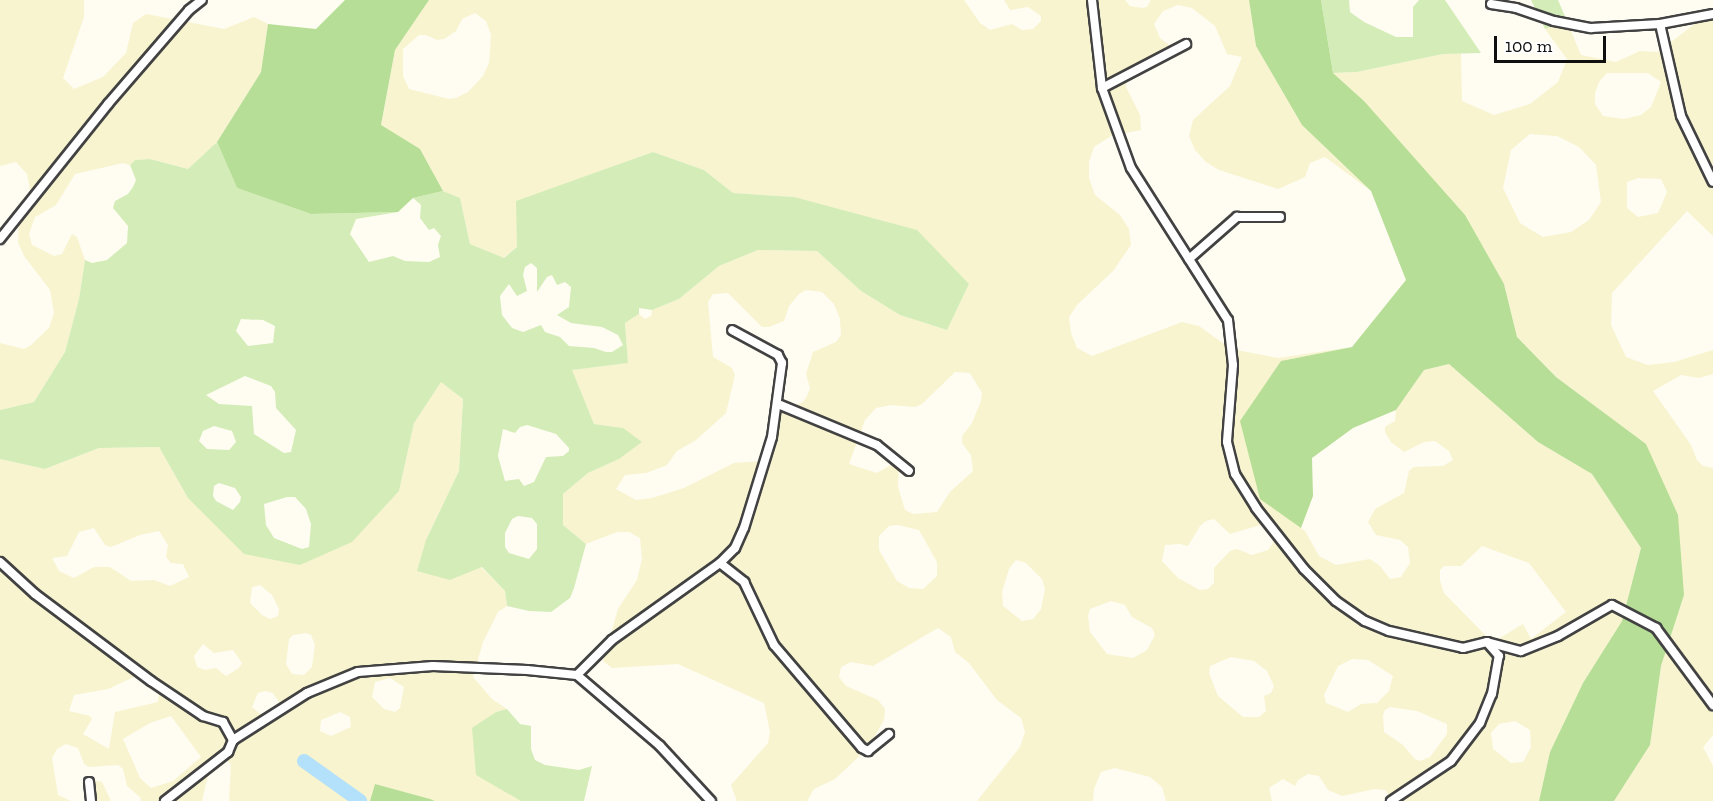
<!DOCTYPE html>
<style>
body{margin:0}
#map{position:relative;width:1713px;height:801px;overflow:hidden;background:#fffcf2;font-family:"Zilla Slab",serif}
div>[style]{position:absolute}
.farmland>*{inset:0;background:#f7f4cf}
.green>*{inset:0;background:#d4edb8}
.forest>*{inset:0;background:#b7de96}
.river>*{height:14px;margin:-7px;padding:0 7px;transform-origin:7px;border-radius:7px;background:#b3e0fa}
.roads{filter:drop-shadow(2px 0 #424242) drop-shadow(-2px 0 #424242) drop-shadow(0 2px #424242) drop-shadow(0 -2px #424242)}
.minor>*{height:8px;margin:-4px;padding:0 4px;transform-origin:4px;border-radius:4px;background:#fff}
span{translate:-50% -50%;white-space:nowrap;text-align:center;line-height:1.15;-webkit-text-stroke:6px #fff;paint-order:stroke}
.scale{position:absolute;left:1494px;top:36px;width:112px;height:27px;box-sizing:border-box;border:3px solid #0f0f0f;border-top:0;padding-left:8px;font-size:18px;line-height:21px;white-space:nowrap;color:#0f0f0f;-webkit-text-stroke:4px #fff;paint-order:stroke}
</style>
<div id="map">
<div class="farmland">
<i style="clip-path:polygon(0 0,84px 0,84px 17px,63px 78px,74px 89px,103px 77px,126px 53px,133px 23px,146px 14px,224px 29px,254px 17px,268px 24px,261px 72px,217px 142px,188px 169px,150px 159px,135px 160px,130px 165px,123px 163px,75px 174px,56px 205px,35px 217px,29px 234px,32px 245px,54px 256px,62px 254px,72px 234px,77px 237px,85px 260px,79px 299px,65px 352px,34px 402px,0 410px,0 343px,24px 349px,31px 345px,49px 328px,54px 313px,50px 290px,24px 256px,18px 242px,19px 219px,30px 189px,27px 174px,16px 162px,0 166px)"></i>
<i style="clip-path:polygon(evenodd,429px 0,964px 0,980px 23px,990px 30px,1012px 24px,1022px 30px,1033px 29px,1041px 21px,1041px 16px,1028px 7px,1010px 10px,1004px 0,1125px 0,1130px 6px,1142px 8px,1147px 7px,1151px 0,1249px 0,1256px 46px,1302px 125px,1371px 191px,1325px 157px,1310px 163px,1305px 177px,1278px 189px,1219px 170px,1206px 162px,1195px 150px,1189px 136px,1193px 120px,1230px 86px,1242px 57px,1227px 54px,1215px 26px,1192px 8px,1178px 5px,1163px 11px,1154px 24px,1160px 38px,1173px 48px,1127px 73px,1126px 87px,1140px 115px,1141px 130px,1111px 136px,1094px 147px,1089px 162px,1089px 178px,1095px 195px,1120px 215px,1129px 229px,1131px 245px,1113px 271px,1077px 305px,1069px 317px,1071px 333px,1077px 348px,1092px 356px,1182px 322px,1199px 326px,1231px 349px,1278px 358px,1352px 347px,1281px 361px,1301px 528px,1305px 531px,1319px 556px,1336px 565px,1370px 559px,1380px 566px,1390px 579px,1401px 577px,1410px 563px,1408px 547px,1400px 540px,1376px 535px,1368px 522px,1375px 509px,1404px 493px,1409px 471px,1414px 467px,1443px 466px,1453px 460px,1449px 451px,1435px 441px,1424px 442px,1404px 452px,1391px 442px,1385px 432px,1385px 427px,1395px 421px,1396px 410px,1424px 370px,1449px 364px,1538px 442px,1592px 474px,1641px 548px,1622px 621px,1583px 683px,1550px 752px,1539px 801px,1394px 801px,1385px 790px,1375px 789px,1342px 796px,1328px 790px,1319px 776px,1308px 774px,1298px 780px,1295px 786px,1283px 779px,1269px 788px,1272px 801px,1166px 801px,1162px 787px,1150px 777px,1115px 768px,1101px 772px,1094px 789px,1093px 801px,977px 801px,1020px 747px,1025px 732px,1021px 718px,997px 700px,969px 663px,955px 652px,951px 637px,938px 628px,873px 666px,851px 662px,841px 667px,839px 677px,846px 686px,878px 700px,885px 709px,884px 720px,868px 748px,835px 779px,814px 789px,807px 801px,737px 801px,731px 785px,768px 743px,770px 732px,764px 703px,678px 664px,612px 668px,603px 661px,618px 609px,637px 580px,642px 559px,640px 538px,629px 532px,617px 532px,586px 544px,563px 525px,563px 494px,588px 473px,619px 459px,623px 428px,594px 424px,571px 370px,628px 363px,625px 323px,639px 314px,645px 319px,651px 316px,652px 310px,679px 299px,719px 266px,758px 250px,817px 251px,861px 291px,900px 315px,947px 330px,969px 284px,794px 197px,733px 193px,704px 170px,653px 152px,624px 163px,503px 258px,470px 244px,460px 198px,443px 191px,420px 149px,381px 126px,395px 50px,429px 0,475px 13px,486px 21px,491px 35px,489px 63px,483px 76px,468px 92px,456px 98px,449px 99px,409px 89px,403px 76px,403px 49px,419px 35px,426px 35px,437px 40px,444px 39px,456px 31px,462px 19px,475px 13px,429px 0,806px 290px,822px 292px,834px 304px,840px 319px,841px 335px,836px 342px,813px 352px,806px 374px,810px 388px,807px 396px,803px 402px,780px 413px,765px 461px,734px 463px,684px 488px,652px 498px,636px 500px,616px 489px,625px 475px,646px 473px,667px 465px,677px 451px,696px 440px,726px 413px,735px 375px,732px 368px,713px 357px,708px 302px,713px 294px,728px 293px,762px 327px,769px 327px,784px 321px,789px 306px,799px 294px,806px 290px,429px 0,955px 372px,970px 373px,982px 393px,981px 401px,972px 423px,962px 436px,962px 443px,971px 455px,973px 471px,950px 492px,937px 512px,913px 514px,905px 510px,898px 487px,899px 465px,891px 465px,877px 473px,849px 464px,865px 420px,876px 408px,891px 405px,915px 407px,922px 404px,955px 372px,429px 0,1214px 519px,1230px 534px,1267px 523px,1271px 529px,1273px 543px,1268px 550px,1252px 555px,1237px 549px,1230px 551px,1214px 568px,1214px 583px,1208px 589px,1200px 590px,1178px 578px,1162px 561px,1165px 545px,1180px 544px,1188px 546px,1200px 526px,1206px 521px,1214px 519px,429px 0,898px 525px,919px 530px,937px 562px,937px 576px,923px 589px,909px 588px,897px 581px,879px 550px,879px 536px,889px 526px,898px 525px,429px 0,1482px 546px,1529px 563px,1566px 612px,1531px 639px,1523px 624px,1500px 638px,1489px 639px,1444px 593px,1440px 581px,1440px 570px,1444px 566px,1461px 566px,1482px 546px,429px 0,1016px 560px,1026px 563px,1042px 579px,1045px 589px,1041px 609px,1033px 619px,1022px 621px,1003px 606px,1002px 592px,1009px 569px,1016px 560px,429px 0,1111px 601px,1125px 605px,1132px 617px,1152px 628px,1155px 635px,1147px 650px,1133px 658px,1107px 654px,1090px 632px,1088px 616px,1090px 609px,1111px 601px,429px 0,1231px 657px,1254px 661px,1267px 671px,1274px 686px,1271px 693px,1264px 696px,1266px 711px,1259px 717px,1243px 717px,1218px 696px,1209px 673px,1210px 666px,1231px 657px,429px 0,1352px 659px,1368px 660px,1393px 676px,1389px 691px,1377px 703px,1361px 704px,1348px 712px,1326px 703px,1324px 695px,1338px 666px,1352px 659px,429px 0,1390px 707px,1417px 711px,1447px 724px,1447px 734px,1430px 757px,1420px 761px,1415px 759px,1403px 745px,1384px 732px,1383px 715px,1385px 710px,1390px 707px,429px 0,1515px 721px,1530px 730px,1531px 747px,1523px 762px,1511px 763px,1493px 749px,1491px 733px,1499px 724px,1515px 721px)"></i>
<i style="clip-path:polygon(evenodd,1713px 10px,1713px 165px,1706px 164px,1703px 169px,1704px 180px,1713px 187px,1713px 236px,1687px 211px,1612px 293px,1611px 325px,1626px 357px,1648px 365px,1674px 362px,1713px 350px,1713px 374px,1699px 378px,1681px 375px,1653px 391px,1691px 445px,1697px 460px,1703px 466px,1713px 468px,1713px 735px,1703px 747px,1713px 766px,1713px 801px,1614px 801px,1650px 745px,1661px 666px,1684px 595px,1646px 444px,1556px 377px,1517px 337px,1504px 284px,1364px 101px,1333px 73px,1357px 72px,1443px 54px,1461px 53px,1462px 101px,1494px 115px,1530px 104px,1558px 82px,1567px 59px,1545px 29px,1567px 21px,1581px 55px,1616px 62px,1640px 51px,1658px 52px,1713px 10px,1607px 73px,1648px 73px,1661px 82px,1651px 107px,1641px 115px,1624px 119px,1603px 116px,1595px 104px,1595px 93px,1599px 82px,1607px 73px,1713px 10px,1530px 134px,1557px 136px,1579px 147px,1596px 165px,1601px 202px,1589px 220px,1571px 232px,1543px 237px,1520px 223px,1503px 188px,1511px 150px,1530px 134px,1713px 10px,1638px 178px,1661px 179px,1667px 192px,1658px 213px,1638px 217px,1627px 208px,1627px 182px,1638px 178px)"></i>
<i style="clip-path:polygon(evenodd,440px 381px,463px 399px,459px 471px,426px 540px,450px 580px,481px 567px,505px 591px,507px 606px,498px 612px,483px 642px,473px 677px,492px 699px,507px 709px,496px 712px,521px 801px,435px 801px,375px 784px,370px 801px,229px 801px,231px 764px,223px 757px,210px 767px,202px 801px,140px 801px,141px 798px,127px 786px,123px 769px,118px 765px,89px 767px,84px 764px,78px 748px,66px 744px,57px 749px,52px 758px,58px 795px,71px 801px,0 801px,0 459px,45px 469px,99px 448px,159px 447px,188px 498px,300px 565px,399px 491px,414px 423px,440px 381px,94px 528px,105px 545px,111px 547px,140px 535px,159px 531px,168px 545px,166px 557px,171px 563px,183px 564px,189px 577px,170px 586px,154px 580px,131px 581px,110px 567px,94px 567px,74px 578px,59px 571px,52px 558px,67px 556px,79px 532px,94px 528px,440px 381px,260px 585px,272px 595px,279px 609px,278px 616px,270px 619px,262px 615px,250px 603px,252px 587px,260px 585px,440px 381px,306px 633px,311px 635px,315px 645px,312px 667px,304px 675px,292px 674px,286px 664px,289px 639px,293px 635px,306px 633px,440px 381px,203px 644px,214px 653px,233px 650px,242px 663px,239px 668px,226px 676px,216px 668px,205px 670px,197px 667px,194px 656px,203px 644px,440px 381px,153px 675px,160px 679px,158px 702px,115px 712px,109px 749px,83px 734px,92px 719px,90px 716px,69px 711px,74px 695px,108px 689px,134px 677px,153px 675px,440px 381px,390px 678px,404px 687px,400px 708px,395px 712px,384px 709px,372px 697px,375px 682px,390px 678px,440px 381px,265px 691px,273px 693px,279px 702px,281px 709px,267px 715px,259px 713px,252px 707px,258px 693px,265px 691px,440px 381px,340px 712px,350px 717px,351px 727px,331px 736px,320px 731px,321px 720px,340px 712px,440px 381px,171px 716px,201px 757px,173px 781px,151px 788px,140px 778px,123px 739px,150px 723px,171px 716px)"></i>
<i style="clip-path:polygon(86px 779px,102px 782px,111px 801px,93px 801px,82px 783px)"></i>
</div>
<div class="green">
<i style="clip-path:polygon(1321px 0,1349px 0,1350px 12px,1364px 22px,1396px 37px,1413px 37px,1413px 7px,1419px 0,1445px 0,1481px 53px,1443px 54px,1357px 72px,1333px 73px)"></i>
<i style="clip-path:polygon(1531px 0,1558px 0,1567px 21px,1545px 29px)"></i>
<i style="clip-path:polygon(evenodd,217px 142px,237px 188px,311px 214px,398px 212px,356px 219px,350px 234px,369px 262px,393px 256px,405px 261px,429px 262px,440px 257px,438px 245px,441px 236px,434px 228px,429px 230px,420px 218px,421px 205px,413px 198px,443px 191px,460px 198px,470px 244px,504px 258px,517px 247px,516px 201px,653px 152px,704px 170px,733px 193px,794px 197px,917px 230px,969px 284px,947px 330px,900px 315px,861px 291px,817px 251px,758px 250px,719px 266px,679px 299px,652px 310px,639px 308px,639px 314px,625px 323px,628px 363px,572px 370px,594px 424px,623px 428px,642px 442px,619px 459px,588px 473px,563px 494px,563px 525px,586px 544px,574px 588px,570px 598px,551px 612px,529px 611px,507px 606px,505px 591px,482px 567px,450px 580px,417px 571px,426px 540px,459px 471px,463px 399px,441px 382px,414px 423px,399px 491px,352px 542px,300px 565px,244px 554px,188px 498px,159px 447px,99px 448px,45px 469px,0 459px,0 410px,34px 402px,65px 352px,79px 299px,85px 260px,92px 263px,107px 260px,127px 243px,128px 226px,113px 208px,115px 201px,128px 194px,133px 187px,136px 180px,130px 165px,135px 160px,150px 159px,188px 169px,217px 142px,531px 263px,537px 268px,537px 292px,547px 277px,552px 275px,557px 285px,565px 282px,571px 287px,569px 307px,557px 315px,571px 323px,602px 327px,618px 335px,623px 345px,612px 352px,606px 352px,594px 348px,569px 346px,560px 337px,545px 332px,541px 325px,523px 332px,512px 328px,502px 315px,500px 296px,509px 284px,517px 296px,527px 291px,523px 275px,525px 267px,531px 263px,217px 142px,241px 319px,263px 320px,275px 326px,273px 343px,248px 346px,236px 331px,241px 319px,217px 142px,245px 376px,271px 386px,275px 392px,276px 408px,296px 430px,291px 452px,284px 453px,254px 434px,252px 406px,219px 404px,206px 395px,245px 376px,217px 142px,527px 425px,556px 434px,569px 448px,569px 451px,563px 456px,546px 457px,534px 482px,524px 486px,519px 479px,505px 481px,498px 456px,503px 429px,515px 433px,520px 427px,527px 425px,217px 142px,214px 426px,232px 431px,236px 442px,229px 450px,207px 449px,199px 441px,203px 431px,214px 426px,217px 142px,219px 483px,235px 488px,241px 497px,240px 502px,233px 510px,216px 501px,213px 496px,214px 486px,219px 483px,217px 142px,287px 497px,295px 497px,306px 509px,311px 524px,309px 547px,302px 549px,274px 538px,266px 525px,264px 504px,287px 497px,217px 142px,518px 516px,532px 518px,537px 524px,537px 549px,529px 559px,509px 553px,505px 547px,505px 533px,512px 519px,518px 516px)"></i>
<i style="clip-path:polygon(507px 709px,520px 724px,531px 726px,531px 749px,535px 760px,545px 765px,579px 770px,592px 766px,584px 801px,521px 801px,476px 775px,472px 728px,496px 712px)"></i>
</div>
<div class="forest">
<i style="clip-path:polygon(345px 0,429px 0,395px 50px,381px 125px,420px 149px,443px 191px,413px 198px,398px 212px,311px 214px,237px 188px,217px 142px,261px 72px,268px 24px,316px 29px)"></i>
<i style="clip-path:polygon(1249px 0,1321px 0,1333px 73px,1364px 101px,1465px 215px,1504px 284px,1517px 337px,1556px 377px,1646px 444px,1678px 515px,1684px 595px,1661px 666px,1650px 745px,1614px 801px,1539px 801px,1550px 752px,1583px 683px,1622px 621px,1641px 548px,1592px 474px,1538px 442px,1449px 364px,1424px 370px,1396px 410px,1353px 428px,1312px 458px,1313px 496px,1301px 528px,1260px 499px,1240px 421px,1281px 361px,1352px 347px,1406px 280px,1371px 191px,1302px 125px,1256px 46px)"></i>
<i style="clip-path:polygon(375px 784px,430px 799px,435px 801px,370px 801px)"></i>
</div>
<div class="river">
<i style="left:304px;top:761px;width:69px;rotate:35.5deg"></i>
</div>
<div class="roads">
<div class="minor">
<i style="left:1092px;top:0;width:89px;rotate:83.5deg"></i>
<i style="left:1102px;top:88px;width:85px;rotate:70.1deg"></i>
<i style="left:1131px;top:168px;width:180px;rotate:57.5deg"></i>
<i style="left:1228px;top:320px;width:45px;rotate:83.7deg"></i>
<i style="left:1233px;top:365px;width:77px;rotate:94.5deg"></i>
<i style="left:1227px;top:442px;width:33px;rotate:76deg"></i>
<i style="left:1235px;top:474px;width:40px;rotate:58deg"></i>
<i style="left:1256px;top:508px;width:78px;rotate:51.8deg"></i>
<i style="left:1304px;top:569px;width:45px;rotate:45deg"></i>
<i style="left:1336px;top:601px;width:35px;rotate:35deg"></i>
<i style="left:1365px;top:621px;width:26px;rotate:23deg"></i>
<i style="left:1389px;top:631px;width:76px;rotate:12.9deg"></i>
<i style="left:1463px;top:648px;width:25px;rotate:-14deg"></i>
<i style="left:1487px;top:642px;width:35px;rotate:15deg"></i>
<i style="left:1521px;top:651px;width:40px;rotate:-22deg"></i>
<i style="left:1558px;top:636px;width:62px;rotate:-29.9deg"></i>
<i style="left:1612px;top:605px;width:50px;rotate:27.6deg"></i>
<i style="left:1656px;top:628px;width:96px;rotate:53.5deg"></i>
<i style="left:1491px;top:4px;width:25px;rotate:9deg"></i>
<i style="left:1516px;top:8px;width:40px;rotate:18.9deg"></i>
<i style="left:1554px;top:21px;width:38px;rotate:11deg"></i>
<i style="left:1591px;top:28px;width:69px;rotate:-3.3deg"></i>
<i style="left:1660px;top:24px;width:54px;rotate:-10.7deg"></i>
<i style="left:1660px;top:24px;width:94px;rotate:77.1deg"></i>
<i style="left:1681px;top:116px;width:73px;rotate:64.1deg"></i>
<i style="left:1102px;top:88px;width:95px;rotate:-27.6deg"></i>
<i style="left:0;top:239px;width:173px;rotate:-51.3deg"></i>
<i style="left:108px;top:104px;width:124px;rotate:-49.2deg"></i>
<i style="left:189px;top:10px;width:16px;rotate:-38deg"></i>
<i style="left:1189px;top:259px;width:64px;rotate:-41.2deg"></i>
<i style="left:1237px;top:217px;width:43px"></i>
<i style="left:778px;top:404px;width:107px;rotate:22.5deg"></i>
<i style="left:877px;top:445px;width:41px;rotate:39.1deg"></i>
<i style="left:0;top:562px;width:47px;rotate:42.4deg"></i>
<i style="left:35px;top:594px;width:145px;rotate:36.9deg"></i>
<i style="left:151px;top:681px;width:63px;rotate:33.9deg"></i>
<i style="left:203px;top:716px;width:21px;rotate:17deg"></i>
<i style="left:223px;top:722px;width:21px;rotate:61deg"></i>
<i style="left:720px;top:563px;width:31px;rotate:38deg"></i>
<i style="left:744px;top:582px;width:70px;rotate:64.5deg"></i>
<i style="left:774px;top:645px;width:135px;rotate:49.5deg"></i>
<i style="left:862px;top:748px;width:7px;rotate:27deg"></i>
<i style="left:868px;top:751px;width:27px;rotate:-39deg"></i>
<i style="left:577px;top:675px;width:49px;rotate:-45deg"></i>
<i style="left:612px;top:640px;width:133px;rotate:-35.5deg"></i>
<i style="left:720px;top:563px;width:21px;rotate:-45deg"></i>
<i style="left:735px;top:548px;width:22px;rotate:-66deg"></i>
<i style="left:744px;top:528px;width:95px;rotate:-72.9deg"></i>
<i style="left:772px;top:437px;width:75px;rotate:-82.3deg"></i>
<i style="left:782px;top:363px;width:9px;rotate:-117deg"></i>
<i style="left:778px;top:355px;width:52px;rotate:-151.5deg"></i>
<i style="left:89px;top:782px;width:19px;rotate:84deg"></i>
<i style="left:165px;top:801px;width:80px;rotate:-37.9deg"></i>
<i style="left:228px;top:752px;width:13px;rotate:-67deg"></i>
<i style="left:233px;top:740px;width:88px;rotate:-32.4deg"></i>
<i style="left:307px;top:693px;width:55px;rotate:-22.4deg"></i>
<i style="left:358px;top:672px;width:75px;rotate:-4.6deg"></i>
<i style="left:433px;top:666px;width:94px;rotate:2.4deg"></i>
<i style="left:527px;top:670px;width:50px;rotate:5.7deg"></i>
<i style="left:577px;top:675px;width:109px;rotate:40.5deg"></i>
<i style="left:660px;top:746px;width:75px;rotate:47.2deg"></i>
<i style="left:1391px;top:801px;width:72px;rotate:-33.7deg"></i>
<i style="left:1451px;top:761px;width:48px;rotate:-52.7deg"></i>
<i style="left:1480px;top:723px;width:31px;rotate:-68deg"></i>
<i style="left:1492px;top:694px;width:39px;rotate:-80deg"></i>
<i style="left:1499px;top:656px;width:18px;rotate:-131deg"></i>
</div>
</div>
<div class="scale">100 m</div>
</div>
